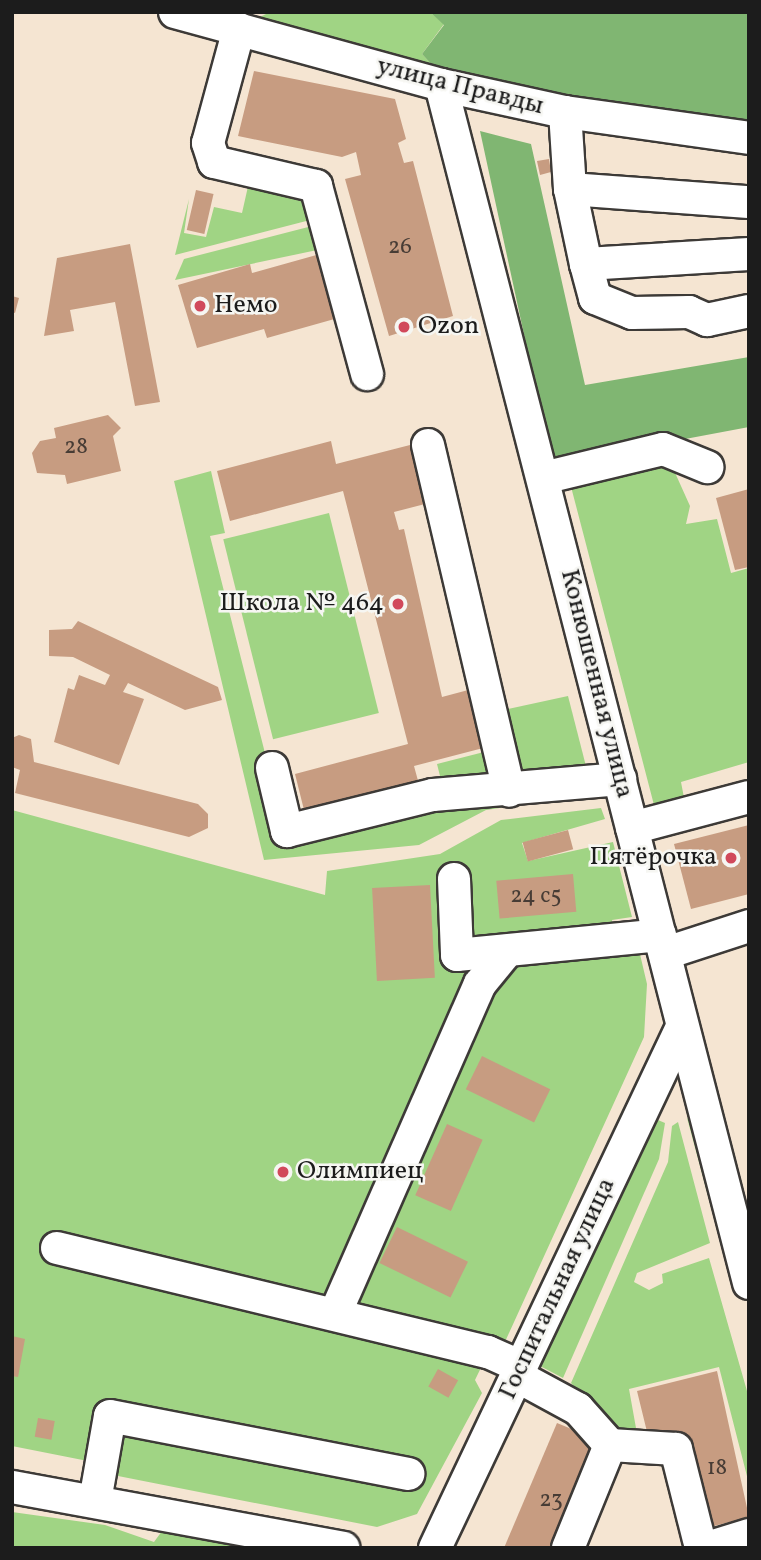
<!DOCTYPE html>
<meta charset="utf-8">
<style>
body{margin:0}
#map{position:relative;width:761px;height:1560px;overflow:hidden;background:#f5e5d2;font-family:Vollkorn,serif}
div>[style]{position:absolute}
.green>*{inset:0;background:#a0d484;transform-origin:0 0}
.forest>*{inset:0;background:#80b672}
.building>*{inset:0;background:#c79c81;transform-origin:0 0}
.roads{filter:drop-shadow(2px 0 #3d3a37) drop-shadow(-2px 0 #3d3a37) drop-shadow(0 2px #3d3a37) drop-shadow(0 -2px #3d3a37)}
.minor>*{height:32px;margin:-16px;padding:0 16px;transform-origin:16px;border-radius:16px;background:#fff}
.dots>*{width:19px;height:19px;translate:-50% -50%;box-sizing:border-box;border:4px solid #f6f6f2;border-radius:50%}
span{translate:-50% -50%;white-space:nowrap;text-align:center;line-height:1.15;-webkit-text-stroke:5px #f6f6f2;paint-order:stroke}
.number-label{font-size:23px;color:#473c35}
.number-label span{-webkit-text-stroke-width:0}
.street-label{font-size:26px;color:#1c1c1c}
.poi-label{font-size:26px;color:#1c1c1c}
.left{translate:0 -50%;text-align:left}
.right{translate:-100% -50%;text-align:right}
.frame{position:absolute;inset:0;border:14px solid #1c1c1c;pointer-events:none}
</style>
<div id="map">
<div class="green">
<i style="clip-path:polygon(270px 12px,430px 12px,444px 24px,422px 54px,433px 66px,254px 20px)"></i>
<i style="clip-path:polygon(249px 182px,305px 196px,314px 219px,175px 255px,189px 199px,184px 233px,206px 237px,214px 207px,242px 213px)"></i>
<i style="clip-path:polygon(316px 225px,322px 249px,175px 280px,184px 259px)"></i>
<i style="clip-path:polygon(651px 456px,672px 466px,690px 506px,686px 524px,717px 519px,731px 573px,749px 568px,749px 762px,681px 782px,685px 803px,662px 809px,654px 805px,569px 479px)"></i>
<i style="clip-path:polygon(211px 471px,225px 533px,210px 536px,267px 761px,255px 765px,277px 845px,399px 814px,598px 794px,486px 810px,419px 845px,264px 860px,174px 481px)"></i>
<i style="left:329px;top:513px;width:206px;height:109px;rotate:76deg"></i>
<i style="clip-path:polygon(568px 696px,588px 774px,517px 779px,499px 711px)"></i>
<i style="clip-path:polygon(484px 752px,492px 784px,443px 788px,437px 764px)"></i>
<i style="clip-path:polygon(601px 808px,605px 819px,522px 843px,528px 861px,613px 842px,632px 917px,612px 920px,613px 927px,639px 950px,647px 984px,644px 1037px,504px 1344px,493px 1343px,475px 1380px,482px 1393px,417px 1514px,377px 1527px,113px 1475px,113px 1466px,12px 1446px,12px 810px,325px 895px,327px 871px,440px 854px,501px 820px)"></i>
<i style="left:693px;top:1117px;width:124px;height:6px;rotate:75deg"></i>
<i style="clip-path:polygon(658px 1120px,665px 1123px,659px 1159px,563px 1378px,540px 1366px)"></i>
<i style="clip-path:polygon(678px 1122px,710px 1243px,637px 1273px,634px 1282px,649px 1290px,663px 1283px,662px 1274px,709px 1258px,749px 1398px,749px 1484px,719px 1367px,629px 1389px,636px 1428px,615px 1431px,571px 1383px,668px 1162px,672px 1126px)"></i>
<i style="clip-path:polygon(12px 1512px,105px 1525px,154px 1542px,162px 1531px,248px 1548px,12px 1548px)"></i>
</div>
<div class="forest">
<i style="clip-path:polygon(430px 12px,749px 12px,749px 122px,567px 102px,433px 66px,422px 54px,444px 25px)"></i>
<i style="clip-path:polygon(480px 131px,531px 144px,585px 385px,749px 357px,749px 427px,552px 464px)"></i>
</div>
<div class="building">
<i style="clip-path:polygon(254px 71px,395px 99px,406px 139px,398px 143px,404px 163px,413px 161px,453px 316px,389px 336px,345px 179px,361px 175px,356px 152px,342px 157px,238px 136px)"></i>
<i style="clip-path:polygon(549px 159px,551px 172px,540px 175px,537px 161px)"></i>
<i style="left:196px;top:190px;width:18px;height:41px;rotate:13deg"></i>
<i style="clip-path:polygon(130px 244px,160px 402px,135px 406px,115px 302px,70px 310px,74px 331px,44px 336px,57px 258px)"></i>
<i style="clip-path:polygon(320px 254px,338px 318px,267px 338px,264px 329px,197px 348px,178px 285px,250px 264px,252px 273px)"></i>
<i style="clip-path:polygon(12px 296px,19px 298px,15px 313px,12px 312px)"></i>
<i style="clip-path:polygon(108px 415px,121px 428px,113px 436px,121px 471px,67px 484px,65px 475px,37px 473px,32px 453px,40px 441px,56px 438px,54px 428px)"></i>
<i style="clip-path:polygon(331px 441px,336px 464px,410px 445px,425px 504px,394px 512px,399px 530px,404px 529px,442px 697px,472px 689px,487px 747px,414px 766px,420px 788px,306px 818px,295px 774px,408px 744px,343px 491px,230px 521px,217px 471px)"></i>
<i style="clip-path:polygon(749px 489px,749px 567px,735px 570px,716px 498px)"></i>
<i style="clip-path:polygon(78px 621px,218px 687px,222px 700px,185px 710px,128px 683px,123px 692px,144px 699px,119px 765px,54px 742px,68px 688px,74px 690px,79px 675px,105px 685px,110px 675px,73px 657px,49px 656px,49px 630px,72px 629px)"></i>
<i style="clip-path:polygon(19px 735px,31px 739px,34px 762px,198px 804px,208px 814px,208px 828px,189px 837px,15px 793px,20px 770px,12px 767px,12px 738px)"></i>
<i style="clip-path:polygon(749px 825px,749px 894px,691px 909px,674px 844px)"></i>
<i style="left:568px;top:830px;width:20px;height:47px;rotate:75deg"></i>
<i style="left:573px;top:874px;width:38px;height:77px;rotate:85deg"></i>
<i style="left:430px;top:885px;width:93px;height:58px;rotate:87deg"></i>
<i style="left:482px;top:1056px;width:76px;height:37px;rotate:26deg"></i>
<i style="left:447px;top:1124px;width:39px;height:78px;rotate:24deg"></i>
<i style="left:397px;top:1227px;width:79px;height:40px;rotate:26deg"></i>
<i style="clip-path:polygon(12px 1336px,25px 1339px,18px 1377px,12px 1376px)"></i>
<i style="left:438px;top:1369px;width:23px;height:20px;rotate:29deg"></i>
<i style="clip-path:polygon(717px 1371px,749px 1517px,706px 1528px,682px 1432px,649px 1440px,637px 1391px)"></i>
<i style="left:38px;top:1418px;width:17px;height:19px;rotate:10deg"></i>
<i style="clip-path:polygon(557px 1423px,603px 1442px,558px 1548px,504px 1548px)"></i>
</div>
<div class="roads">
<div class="minor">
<i style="left:175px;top:12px;width:276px;rotate:15.3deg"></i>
<i style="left:441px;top:85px;width:127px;rotate:12.3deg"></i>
<i style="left:565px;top:112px;width:186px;rotate:8deg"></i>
<i style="left:239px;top:29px;width:118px;rotate:105.2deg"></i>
<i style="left:208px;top:143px;width:20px;rotate:72deg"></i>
<i style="left:214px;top:162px;width:105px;rotate:13.2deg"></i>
<i style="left:316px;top:186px;width:195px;rotate:74.8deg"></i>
<i style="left:441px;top:85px;width:1237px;rotate:75.58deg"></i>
<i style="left:565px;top:112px;width:77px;rotate:86.3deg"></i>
<i style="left:570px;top:189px;width:179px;rotate:4.2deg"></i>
<i style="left:570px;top:189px;width:77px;rotate:78deg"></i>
<i style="left:586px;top:264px;width:163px;rotate:-3.5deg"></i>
<i style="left:586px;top:264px;width:35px;rotate:75deg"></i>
<i style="left:595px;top:298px;width:40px;rotate:22deg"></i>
<i style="left:632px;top:313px;width:57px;rotate:-1deg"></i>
<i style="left:689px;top:312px;width:20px;rotate:24deg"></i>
<i style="left:707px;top:320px;width:43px;rotate:-12.1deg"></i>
<i style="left:428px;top:445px;width:355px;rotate:76.8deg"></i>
<i style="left:543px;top:478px;width:123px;rotate:-13.6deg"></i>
<i style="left:663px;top:449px;width:48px;rotate:22.2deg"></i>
<i style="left:272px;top:768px;width:65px;rotate:76.6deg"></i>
<i style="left:287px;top:831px;width:150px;rotate:-13.9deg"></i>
<i style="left:433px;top:795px;width:188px;rotate:-4.9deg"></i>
<i style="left:632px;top:828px;width:121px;rotate:-14.8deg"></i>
<i style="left:454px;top:879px;width:76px;rotate:87.7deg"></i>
<i style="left:457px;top:955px;width:204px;rotate:-5.6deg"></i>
<i style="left:666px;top:953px;width:87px;rotate:-18deg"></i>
<i style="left:57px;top:1248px;width:443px;rotate:13.6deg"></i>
<i style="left:488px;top:1352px;width:36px;rotate:24deg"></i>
<i style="left:335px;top:1314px;width:360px;rotate:-66.3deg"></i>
<i style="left:480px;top:984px;width:43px;rotate:-50.7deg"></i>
<i style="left:517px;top:1376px;width:69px;rotate:28.4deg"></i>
<i style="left:578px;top:1409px;width:48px;rotate:48.4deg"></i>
<i style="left:610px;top:1445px;width:66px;rotate:3.5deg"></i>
<i style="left:676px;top:1449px;width:102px;rotate:75.8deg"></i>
<i style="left:12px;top:1487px;width:337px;rotate:10.4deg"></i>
<i style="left:95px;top:1501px;width:86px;rotate:-80deg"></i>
<i style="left:110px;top:1416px;width:304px;rotate:11deg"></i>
<i style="left:435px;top:1548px;width:574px;rotate:-64.64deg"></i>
<i style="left:568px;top:1548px;width:111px;rotate:-67.8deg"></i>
<i style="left:707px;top:1548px;width:44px;rotate:-17.2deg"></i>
</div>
</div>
<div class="dots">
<i style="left:200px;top:306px;background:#d1495b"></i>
<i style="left:404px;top:327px;background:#d1495b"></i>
<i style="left:398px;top:604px;background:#d1495b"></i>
<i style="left:731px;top:858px;background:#d1495b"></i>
<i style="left:283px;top:1172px;background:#d1495b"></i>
</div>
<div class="number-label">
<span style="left:400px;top:247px">26</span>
<span style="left:76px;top:447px">28</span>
<span style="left:536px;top:896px">24 с5</span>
<span style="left:717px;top:1468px">18</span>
<span style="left:551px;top:1500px">23</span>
</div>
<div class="street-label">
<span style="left:460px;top:87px;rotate:14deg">улица Правды</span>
<span style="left:596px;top:684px;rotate:76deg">Конюшенная улица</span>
<span style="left:558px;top:1289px;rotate:-65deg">Госпитальная улица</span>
</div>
<div class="poi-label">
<span class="left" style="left:214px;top:306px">Немо</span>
<span class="left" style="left:418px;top:327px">Ozon</span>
<span class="right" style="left:384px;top:604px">Школа № 464</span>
<span class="right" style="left:717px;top:858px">Пятёрочка</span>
<span class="left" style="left:297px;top:1172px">Олимпиец</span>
</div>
<div class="frame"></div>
</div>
